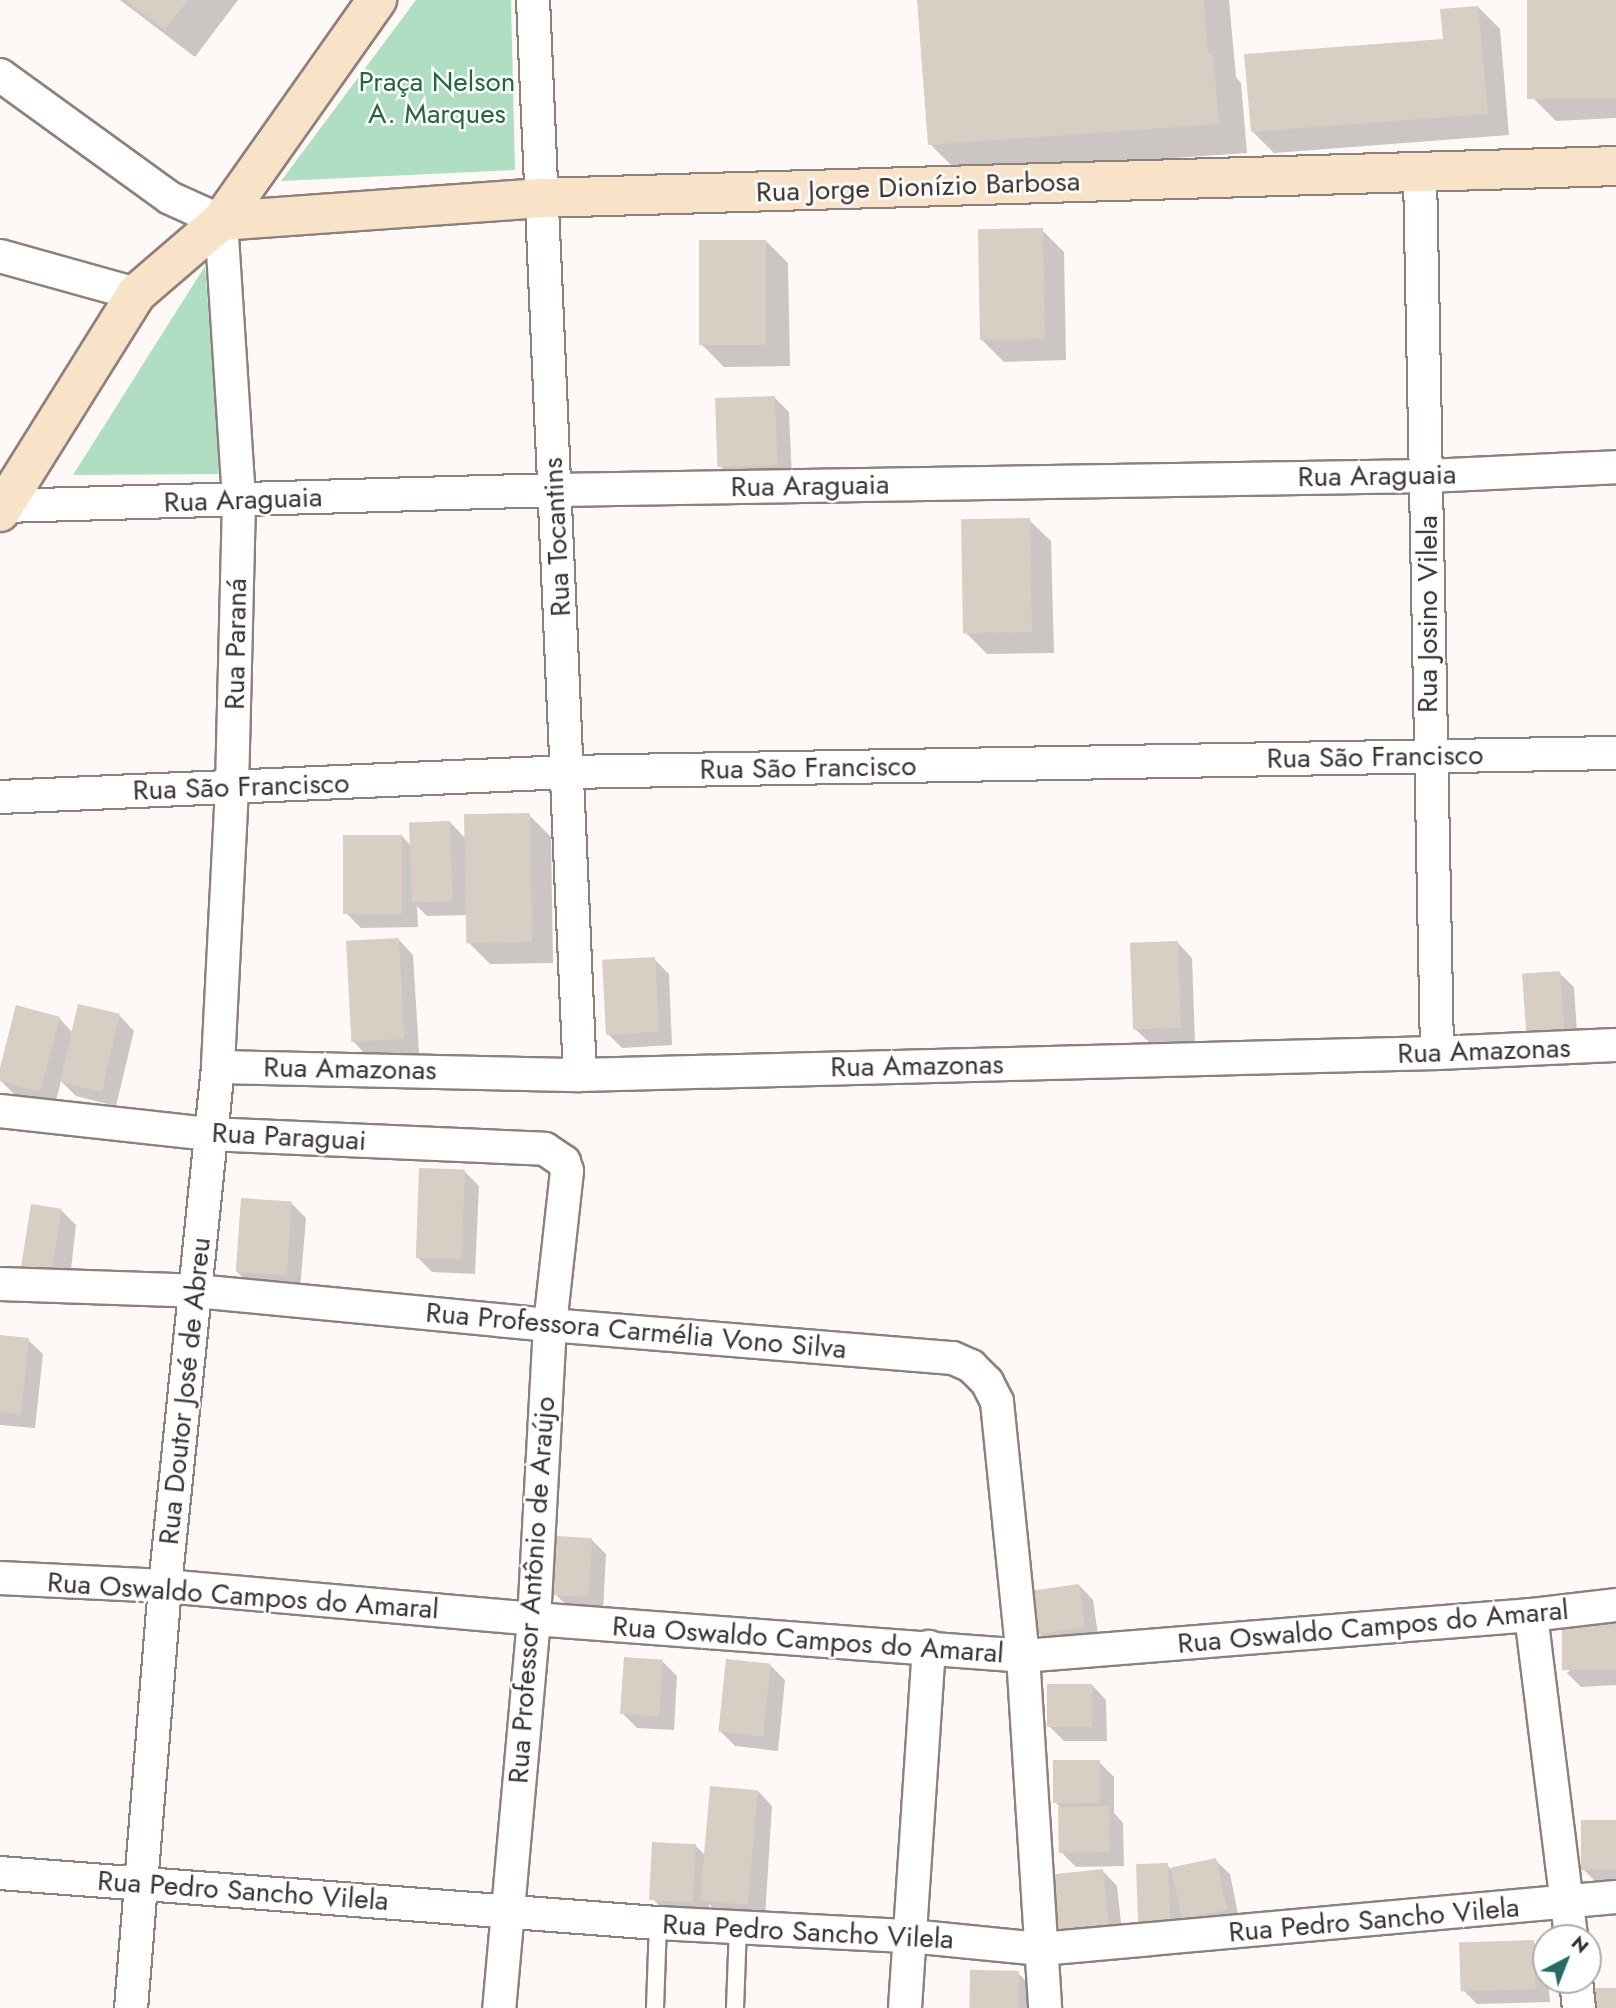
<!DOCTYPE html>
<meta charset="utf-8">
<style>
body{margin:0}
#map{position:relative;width:1616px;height:2008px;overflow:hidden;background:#fef8f6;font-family:Jost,sans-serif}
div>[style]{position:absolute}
.green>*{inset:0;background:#b0dec2}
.shadow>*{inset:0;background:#0003}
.building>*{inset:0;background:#d8cec4;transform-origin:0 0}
.roads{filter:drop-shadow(2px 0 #8e817c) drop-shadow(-2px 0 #8e817c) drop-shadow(0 2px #8e817c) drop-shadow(0 -2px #8e817c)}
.lane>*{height:16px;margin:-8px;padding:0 8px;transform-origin:8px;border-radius:8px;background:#fff}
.street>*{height:32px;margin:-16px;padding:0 16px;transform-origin:16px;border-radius:16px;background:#fff}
.secondary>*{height:38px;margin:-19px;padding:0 19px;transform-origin:19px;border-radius:19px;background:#f9e3c8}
span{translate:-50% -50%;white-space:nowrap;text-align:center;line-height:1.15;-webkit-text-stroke:5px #fff;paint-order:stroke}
.park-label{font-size:28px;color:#246644}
.street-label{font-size:28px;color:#393331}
.north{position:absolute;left:1532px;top:1924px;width:70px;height:70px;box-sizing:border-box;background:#fff;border:2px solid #b0adad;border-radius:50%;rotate:42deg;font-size:19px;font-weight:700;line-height:28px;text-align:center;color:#393331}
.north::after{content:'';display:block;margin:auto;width:24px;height:32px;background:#246c63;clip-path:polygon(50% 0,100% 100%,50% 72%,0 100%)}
</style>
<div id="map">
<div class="green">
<i style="clip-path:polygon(416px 0,511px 0,515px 170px,281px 181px)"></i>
<i style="clip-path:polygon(205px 266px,221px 474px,73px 475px)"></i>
</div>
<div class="shadow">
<i style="clip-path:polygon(120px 0,238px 0,195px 57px)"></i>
<i style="clip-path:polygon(919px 0,1229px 0,1236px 77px,1241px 83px,1247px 153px,959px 173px,930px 144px)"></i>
<i style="clip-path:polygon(1529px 0,1616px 0,1616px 118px,1556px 121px,1534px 99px)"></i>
<i style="clip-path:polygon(1478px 7px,1500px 29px,1509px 135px,1274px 153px,1252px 131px,1445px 40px)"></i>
<i style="clip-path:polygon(1042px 230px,1064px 252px,1066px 360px,1004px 362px,982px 340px)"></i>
<i style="clip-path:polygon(766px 241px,788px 263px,790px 366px,724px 367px,702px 345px)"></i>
<i style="clip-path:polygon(774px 397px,789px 412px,792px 479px,734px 481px,720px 466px)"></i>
<i style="clip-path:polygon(1029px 520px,1051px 541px,1054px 653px,987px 654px,965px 632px)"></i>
<i style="clip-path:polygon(529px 815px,551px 837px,553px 963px,490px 964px,468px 942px,468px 915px,427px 916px,417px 906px,418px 927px,361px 928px,346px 913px,402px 836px,411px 846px,450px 822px,466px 839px)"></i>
<i style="clip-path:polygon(399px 940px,413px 955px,419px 1053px,367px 1056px,353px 1041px)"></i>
<i style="clip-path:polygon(1178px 943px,1192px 958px,1195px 1042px,1150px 1043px,1135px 1029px)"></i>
<i style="clip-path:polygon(654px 959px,669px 974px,672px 1045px,622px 1048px,607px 1033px)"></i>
<i style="clip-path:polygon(1559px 973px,1574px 987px,1578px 1049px,1543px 1051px)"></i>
<i style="clip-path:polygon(120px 1016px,134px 1031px,116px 1106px,76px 1096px,61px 1081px,55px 1105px,14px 1094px,0 1080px,0 1075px,59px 1018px,73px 1033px)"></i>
<i style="clip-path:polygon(465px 1172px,479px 1186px,475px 1274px,432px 1272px,417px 1257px)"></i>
<i style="clip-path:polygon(292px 1204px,306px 1218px,300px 1290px,251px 1286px,237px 1272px)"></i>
<i style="clip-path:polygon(61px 1210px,76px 1225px,69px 1287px,39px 1283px)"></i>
<i style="clip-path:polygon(0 1337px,28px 1340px,43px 1354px,35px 1428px,0 1425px)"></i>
<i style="clip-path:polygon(591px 1539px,606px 1554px,603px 1611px,570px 1609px,556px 1595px)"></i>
<i style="clip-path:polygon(1079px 1585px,1093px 1600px,1099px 1642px,1054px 1648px,1039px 1633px)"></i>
<i style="clip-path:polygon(1616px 1626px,1616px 1685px,1581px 1687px,1567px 1673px)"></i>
<i style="clip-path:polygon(663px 1662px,677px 1676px,674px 1730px,637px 1728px,622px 1713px)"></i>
<i style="clip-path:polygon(770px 1665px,785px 1680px,778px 1751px,735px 1746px,720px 1731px)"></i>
<i style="clip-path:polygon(1092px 1685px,1106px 1700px,1107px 1741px,1064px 1741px,1049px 1726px)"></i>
<i style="clip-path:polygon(1099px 1762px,1114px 1777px,1114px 1813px,1123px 1823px,1124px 1866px,1076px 1867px,1061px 1852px,1060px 1807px,1055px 1802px)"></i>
<i style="clip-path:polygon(758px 1791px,772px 1806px,765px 1918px,719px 1915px,709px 1904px,708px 1916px,667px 1914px,653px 1899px,695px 1845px,707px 1857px)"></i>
<i style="clip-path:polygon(1616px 1822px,1616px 1884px,1598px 1884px,1583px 1869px)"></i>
<i style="clip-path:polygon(1215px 1860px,1230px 1874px,1240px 1924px,1198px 1934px,1183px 1918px,1183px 1940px,1139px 1926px,1167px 1865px,1171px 1869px)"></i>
<i style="clip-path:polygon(1103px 1871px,1117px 1886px,1123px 1941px,1073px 1946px)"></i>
<i style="clip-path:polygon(1533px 1942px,1546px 1955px,1550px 2002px,1477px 2004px,1463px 1990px)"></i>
<i style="clip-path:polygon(1018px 1973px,1033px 1988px,1033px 2008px,971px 2008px)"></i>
</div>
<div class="building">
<i style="clip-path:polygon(126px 0,188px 0,165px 30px)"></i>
<i style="clip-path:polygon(917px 0,1204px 0,1208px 53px,1213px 53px,1219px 124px,928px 145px)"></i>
<i style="left:1527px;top:0;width:89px;height:99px"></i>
<i style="clip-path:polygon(1478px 6px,1488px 114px,1251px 132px,1244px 54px,1443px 39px,1440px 9px)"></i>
<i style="left:1043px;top:228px;width:111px;height:65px;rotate:89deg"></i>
<i style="left:699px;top:240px;width:67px;height:105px"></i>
<i style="left:775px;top:396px;width:69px;height:60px;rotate:88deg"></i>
<i style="left:1030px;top:518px;width:114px;height:69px;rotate:89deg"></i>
<i style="left:530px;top:813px;width:129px;height:66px;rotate:89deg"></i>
<i style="left:450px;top:821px;width:80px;height:41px;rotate:88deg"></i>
<i style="left:343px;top:835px;width:59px;height:79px"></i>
<i style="left:399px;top:938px;width:101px;height:53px;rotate:87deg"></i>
<i style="left:1178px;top:941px;width:87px;height:48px;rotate:88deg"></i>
<i style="left:655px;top:957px;width:75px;height:53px;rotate:87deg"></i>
<i style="left:1560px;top:971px;width:64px;height:38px;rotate:86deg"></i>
<i style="left:78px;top:1004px;width:43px;height:80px;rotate:13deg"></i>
<i style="clip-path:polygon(16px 1005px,60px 1017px,40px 1092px,0 1081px,0 1068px)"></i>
<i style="left:419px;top:1168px;width:46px;height:90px;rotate:2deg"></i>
<i style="left:241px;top:1198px;width:51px;height:74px;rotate:4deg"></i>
<i style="left:31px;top:1204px;width:31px;height:65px;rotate:9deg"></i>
<i style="clip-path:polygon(0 1335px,29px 1338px,21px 1414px,0 1412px)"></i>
<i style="left:556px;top:1536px;width:36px;height:59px;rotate:3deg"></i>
<i style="left:1079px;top:1584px;width:44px;height:47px;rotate:82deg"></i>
<i style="left:1616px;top:1624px;width:46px;height:54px;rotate:90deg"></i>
<i style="left:624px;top:1657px;width:39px;height:57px;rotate:4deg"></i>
<i style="left:726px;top:1659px;width:45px;height:73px;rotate:6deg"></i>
<i style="left:1047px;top:1684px;width:45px;height:43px"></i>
<i style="left:1053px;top:1760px;width:47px;height:43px"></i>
<i style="left:710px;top:1786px;width:48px;height:115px;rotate:5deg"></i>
<i style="left:1109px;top:1806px;width:46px;height:51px;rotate:89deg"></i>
<i style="left:1581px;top:1820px;width:35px;height:50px"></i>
<i style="left:652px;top:1842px;width:44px;height:58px;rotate:3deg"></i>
<i style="left:1216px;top:1858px;width:53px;height:46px;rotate:78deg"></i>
<i style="left:1168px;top:1863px;width:63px;height:32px;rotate:88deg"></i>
<i style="left:1103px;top:1869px;width:58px;height:52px;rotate:84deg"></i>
<i style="left:1534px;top:1940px;width:49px;height:75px;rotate:88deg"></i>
<i style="left:970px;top:1970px;width:49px;height:38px;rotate:1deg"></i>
<i style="left:1616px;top:1988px;width:20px;height:27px;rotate:90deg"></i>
</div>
<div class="roads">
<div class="lane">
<i style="left:655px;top:2008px;width:85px;rotate:-88deg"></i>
<i style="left:735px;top:2008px;width:81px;rotate:-87.9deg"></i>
</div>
<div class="street">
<i style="left:533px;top:0;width:1076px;rotate:87.5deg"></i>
<i style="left:0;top:75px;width:210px;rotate:35.9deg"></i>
<i style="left:170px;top:198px;width:56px;rotate:24.3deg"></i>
<i style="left:221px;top:221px;width:281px;rotate:86.3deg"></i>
<i style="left:239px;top:501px;width:287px;rotate:91.4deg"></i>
<i style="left:232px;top:788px;width:279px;rotate:92.9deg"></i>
<i style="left:218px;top:1067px;width:522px;rotate:95.83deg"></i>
<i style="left:165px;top:1586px;width:423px;rotate:94.6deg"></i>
<i style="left:1420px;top:174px;width:879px;rotate:88.89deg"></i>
<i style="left:0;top:256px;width:141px;rotate:15.6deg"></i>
<i style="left:4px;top:506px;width:551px;rotate:-1.66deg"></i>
<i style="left:555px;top:490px;width:873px;rotate:-0.92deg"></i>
<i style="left:1428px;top:476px;width:188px;rotate:-2.7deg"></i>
<i style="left:0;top:797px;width:569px;rotate:-2.52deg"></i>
<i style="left:568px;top:772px;width:1048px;rotate:-1.04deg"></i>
<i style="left:218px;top:1067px;width:362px;rotate:1.3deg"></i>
<i style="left:580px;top:1075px;width:857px;rotate:-1.47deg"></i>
<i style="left:1437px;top:1053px;width:179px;rotate:-2.6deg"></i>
<i style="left:0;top:1111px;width:209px;rotate:6.3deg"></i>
<i style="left:208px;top:1134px;width:337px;rotate:2.5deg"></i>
<i style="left:545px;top:1149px;width:23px;rotate:34deg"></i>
<i style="left:564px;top:1162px;width:9px;rotate:72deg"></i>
<i style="left:567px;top:1171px;width:155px;rotate:96.3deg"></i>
<i style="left:550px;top:1325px;width:294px;rotate:93.1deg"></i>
<i style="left:534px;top:1619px;width:391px;rotate:95.1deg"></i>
<i style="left:0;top:1284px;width:196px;rotate:2deg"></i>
<i style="left:196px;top:1291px;width:356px;rotate:5.5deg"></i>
<i style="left:550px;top:1325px;width:404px;rotate:4.7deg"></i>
<i style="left:953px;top:1358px;width:20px;rotate:24deg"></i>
<i style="left:971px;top:1366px;width:23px;rotate:45deg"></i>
<i style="left:987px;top:1382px;width:22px;rotate:63deg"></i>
<i style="left:997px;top:1402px;width:255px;rotate:84.2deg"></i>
<i style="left:1023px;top:1656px;width:353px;rotate:86.4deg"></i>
<i style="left:0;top:1578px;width:165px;rotate:2.8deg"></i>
<i style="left:165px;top:1586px;width:370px;rotate:5.1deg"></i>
<i style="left:534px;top:1619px;width:490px;rotate:4.3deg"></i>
<i style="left:1023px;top:1656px;width:510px;rotate:-4.61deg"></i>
<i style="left:1531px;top:1615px;width:86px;rotate:-6.7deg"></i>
<i style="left:1531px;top:1615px;width:325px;rotate:82.9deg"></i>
<i style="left:0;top:1873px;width:660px;rotate:4.35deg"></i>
<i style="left:658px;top:1923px;width:252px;rotate:3deg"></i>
<i style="left:910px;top:1936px;width:132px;rotate:5.7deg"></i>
<i style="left:1041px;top:1949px;width:577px;rotate:-5.17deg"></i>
<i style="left:1576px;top:1980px;width:28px;rotate:84deg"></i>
<i style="left:905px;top:2008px;width:362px;rotate:-86.2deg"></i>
</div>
<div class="secondary">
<i style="left:221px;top:221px;width:320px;rotate:-4.1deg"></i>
<i style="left:540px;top:198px;width:1076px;rotate:-1.7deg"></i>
<i style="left:0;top:512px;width:257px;rotate:-58deg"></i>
<i style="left:136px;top:294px;width:112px;rotate:-40.7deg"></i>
<i style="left:221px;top:221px;width:271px;rotate:-54.8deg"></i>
</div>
</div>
<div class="park-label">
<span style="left:437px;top:98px">Praça Nelson<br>A. Marques</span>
</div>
<div class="street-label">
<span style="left:918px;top:187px;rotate:-2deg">Rua Jorge Dionízio Barbosa</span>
<span style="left:1377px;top:476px;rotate:-1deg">Rua Araguaia</span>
<span style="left:810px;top:486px;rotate:-1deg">Rua Araguaia</span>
<span style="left:243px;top:500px;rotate:-2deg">Rua Araguaia</span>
<span style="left:557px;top:537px;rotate:-93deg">Rua Tocantins</span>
<span style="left:1428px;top:614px;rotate:-90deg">Rua Josino Vilela</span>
<span style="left:236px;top:644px;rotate:-89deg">Rua Paraná</span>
<span style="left:1375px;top:757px;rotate:-1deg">Rua São Francisco</span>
<span style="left:808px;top:768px;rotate:-1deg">Rua São Francisco</span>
<span style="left:241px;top:787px;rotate:-2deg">Rua São Francisco</span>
<span style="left:1484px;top:1051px;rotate:-2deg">Rua Amazonas</span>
<span style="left:917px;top:1066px;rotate:-1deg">Rua Amazonas</span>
<span style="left:350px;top:1069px;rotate:1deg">Rua Amazonas</span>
<span style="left:289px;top:1137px;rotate:3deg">Rua Paraguai</span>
<span style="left:636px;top:1331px;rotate:5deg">Rua Professora Carmélia Vono Silva</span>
<span style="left:185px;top:1391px;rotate:-84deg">Rua Doutor José de Abreu</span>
<span style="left:532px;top:1590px;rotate:-86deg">Rua Professor Antônio de Araújo</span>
<span style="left:243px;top:1596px;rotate:4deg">Rua Oswaldo Campos do Amaral</span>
<span style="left:1373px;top:1627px;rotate:-5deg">Rua Oswaldo Campos do Amaral</span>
<span style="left:808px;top:1640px;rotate:4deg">Rua Oswaldo Campos do Amaral</span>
<span style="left:243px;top:1891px;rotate:4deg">Rua Pedro Sancho Vilela</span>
<span style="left:1374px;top:1920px;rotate:-5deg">Rua Pedro Sancho Vilela</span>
<span style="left:808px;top:1932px;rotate:3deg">Rua Pedro Sancho Vilela</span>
</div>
<div class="north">N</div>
</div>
